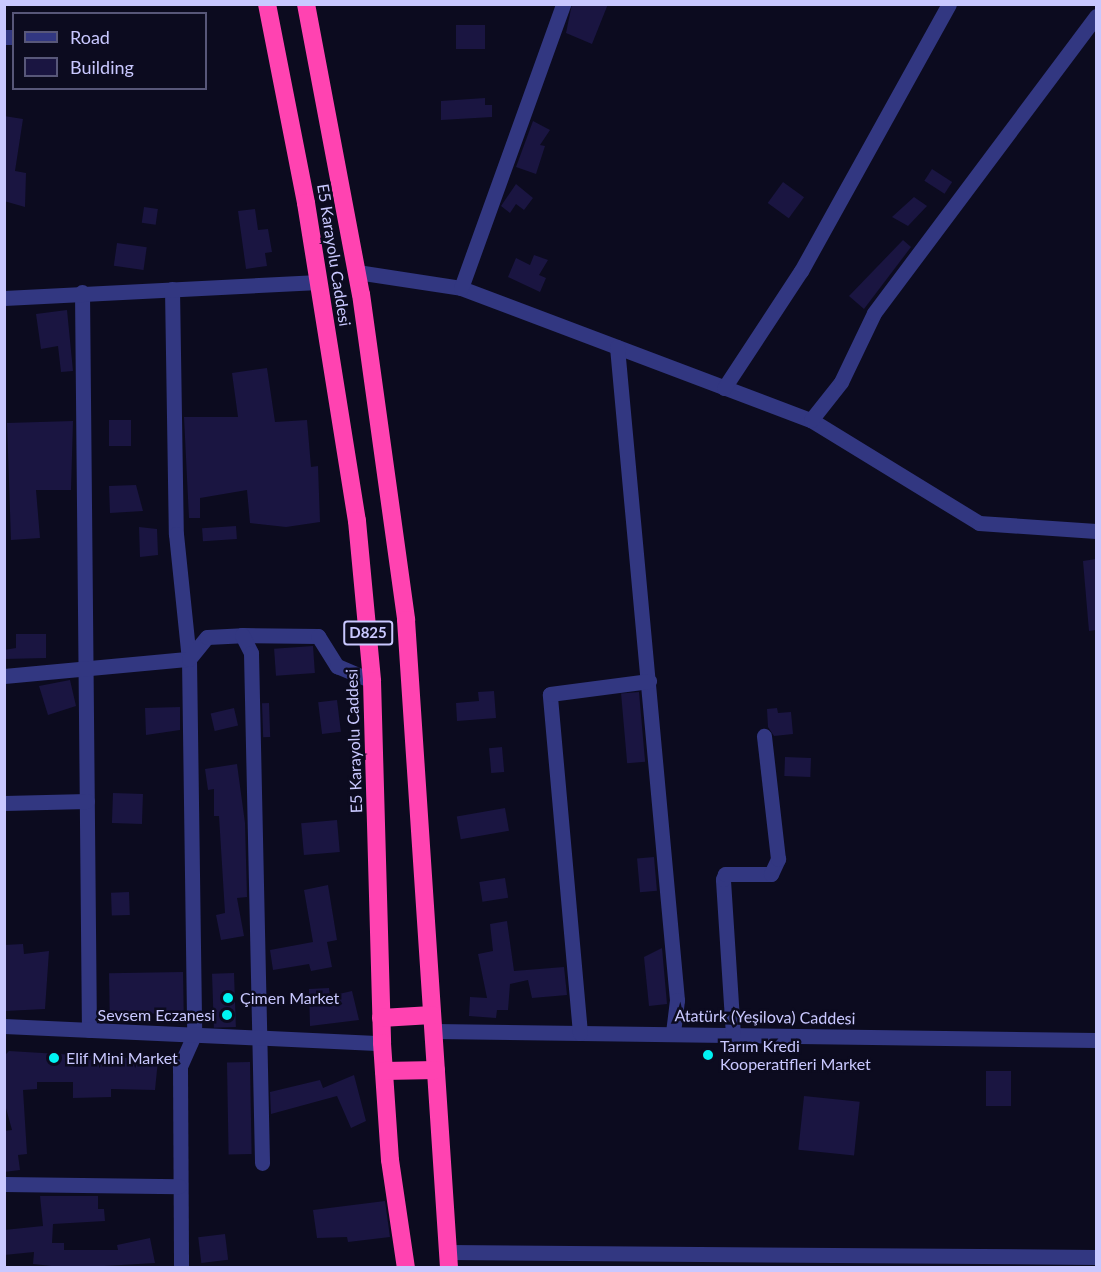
<!DOCTYPE html>
<meta charset="utf-8">
<style>
body{margin:0}
#map{position:relative;width:1101px;height:1272px;overflow:hidden;background:#0c0b1f;font-family:Lato,sans-serif}
div>[style]{position:absolute}
.building>*{inset:0;background:#1a1541;transform-origin:0 0}
.minor>*{height:15px;margin:-7.5px;padding:0 7.5px;transform-origin:7.5px;border-radius:7.5px;background:#323781}
.highway>*{height:18px;margin:-9px;padding:0 9px;transform-origin:9px;border-radius:9px;background:#ff43b1}
.dots>*{width:16px;height:16px;translate:-50% -50%;box-sizing:border-box;border:3px solid #0c0b1f;border-radius:50%}
span{translate:-50% -50%;white-space:nowrap;text-align:center;line-height:1.15;-webkit-text-stroke:5px #0c0b1f;paint-order:stroke}
.shield-label span{padding:2px 4px;background:#0c0b1f;border:2px solid;border-radius:4px;-webkit-text-stroke-width:0}
.shield-label{font-size:15px;color:#c9c8ff;font-weight:700}
.street-label{font-size:16px;color:#c9c8ff}
.poi-label{font-size:16px;color:#c9c8ff}
.left{translate:0 -50%;text-align:left}
.right{translate:-100% -50%;text-align:right}
.frame{position:absolute;inset:0;border:6px solid #c9c8ff;pointer-events:none}
.legend{position:absolute;left:12px;top:12px;width:195px;height:78px;box-sizing:border-box;background:#0c0b1f;border:2px solid #585779;margin:0;padding:8px 10px;list-style:none;font-size:18px;color:#c9c8ff}
.legend li{display:flex;align-items:center;gap:12px;height:30px}
.legend b{width:30px;border:2px solid #585779}
</style>
<div id="map">
<div class="building">
<i style="clip-path:polygon(572px 4px,608px 4px,592px 44px,566px 33px)"></i>
<i style="left:456px;top:25px;width:29px;height:24px"></i>
<i style="clip-path:polygon(485px 98px,485px 105px,492px 105px,492px 117px,441px 120px,441px 101px)"></i>
<i style="clip-path:polygon(4px 116px,23px 119px,15px 171px,26px 173px,25px 207px,4px 201px)"></i>
<i style="clip-path:polygon(533px 121px,550px 130px,540px 145px,545px 146px,536px 174px,516px 167px)"></i>
<i style="left:932px;top:169px;width:24px;height:14px;rotate:33deg"></i>
<i style="left:783px;top:182px;width:26px;height:26px;rotate:36deg"></i>
<i style="clip-path:polygon(516px 184px,533px 198px,524px 210px,516px 204px,510px 213px,501px 206px)"></i>
<i style="clip-path:polygon(914px 197px,927px 206px,908px 226px,892px 217px)"></i>
<i style="left:144px;top:207px;width:14px;height:16px;rotate:8deg"></i>
<i style="clip-path:polygon(255px 209px,258px 230px,268px 229px,272px 252px,265px 253px,267px 266px,246px 269px,238px 211px)"></i>
<i style="clip-path:polygon(903px 240px,911px 247px,864px 309px,849px 296px)"></i>
<i style="left:117px;top:243px;width:30px;height:23px;rotate:8deg"></i>
<i style="clip-path:polygon(534px 255px,548px 260px,539px 275px,546px 278px,540px 292px,508px 277px,516px 258px,530px 265px)"></i>
<i style="clip-path:polygon(67px 310px,73px 371px,61px 372px,58px 346px,41px 349px,36px 314px)"></i>
<i style="clip-path:polygon(267px 368px,275px 422px,307px 420px,311px 467px,318px 466px,320px 522px,286px 527px,250px 523px,247px 490px,200px 498px,200px 518px,189px 518px,184px 417px,238px 417px,232px 373px)"></i>
<i style="left:131px;top:420px;width:26px;height:22px;rotate:90deg"></i>
<i style="clip-path:polygon(73px 421px,71px 490px,36px 490px,40px 538px,11px 540px,7px 423px)"></i>
<i style="clip-path:polygon(136px 485px,143px 511px,110px 513px,109px 486px)"></i>
<i style="left:236px;top:526px;width:13px;height:34px;rotate:86deg"></i>
<i style="clip-path:polygon(139px 527px,157px 529px,158px 555px,140px 557px)"></i>
<i style="clip-path:polygon(1096px 559px,1096px 630px,1089px 631px,1083px 561px)"></i>
<i style="clip-path:polygon(16px 634px,46px 634px,46px 658px,4px 659px,4px 650px,16px 648px)"></i>
<i style="left:313px;top:646px;width:27px;height:39px;rotate:86deg"></i>
<i style="clip-path:polygon(70px 680px,76px 706px,48px 715px,39px 686px)"></i>
<i style="clip-path:polygon(494px 691px,496px 718px,457px 721px,456px 703px,479px 701px,478px 692px)"></i>
<i style="left:639px;top:692px;width:70px;height:18px;rotate:85deg"></i>
<i style="left:337px;top:700px;width:32px;height:19px;rotate:83deg"></i>
<i style="left:269px;top:703px;width:34px;height:7px;rotate:88deg"></i>
<i style="clip-path:polygon(180px 707px,180px 730px,146px 735px,145px 708px)"></i>
<i style="left:234px;top:708px;width:18px;height:24px;rotate:77deg"></i>
<i style="clip-path:polygon(777px 708px,778px 713px,791px 712px,793px 734px,774px 736px,768px 727px,767px 709px)"></i>
<i style="left:502px;top:747px;width:25px;height:13px;rotate:85deg"></i>
<i style="left:785px;top:757px;width:26px;height:19px;rotate:2deg"></i>
<i style="clip-path:polygon(237px 764px,245px 823px,247px 897px,237px 898px,244px 936px,221px 940px,216px 915px,225px 913px,219px 816px,214px 816px,214px 789px,208px 790px,205px 769px)"></i>
<i style="left:113px;top:793px;width:30px;height:30px;rotate:2deg"></i>
<i style="left:505px;top:808px;width:23px;height:49px;rotate:80deg"></i>
<i style="left:337px;top:820px;width:32px;height:36px;rotate:85deg"></i>
<i style="left:654px;top:857px;width:34px;height:17px;rotate:85deg"></i>
<i style="left:505px;top:878px;width:20px;height:26px;rotate:81deg"></i>
<i style="clip-path:polygon(328px 885px,337px 940px,327px 942px,332px 967px,311px 971px,309px 964px,273px 970px,270px 950px,313px 942px,304px 890px)"></i>
<i style="left:129px;top:892px;width:23px;height:18px;rotate:88deg"></i>
<i style="clip-path:polygon(507px 921px,514px 971px,564px 967px,567px 995px,532px 998px,528px 980px,510px 984px,508px 1010px,497px 1010px,496px 1018px,469px 1016px,470px 997px,487px 998px,478px 954px,493px 951px,490px 924px)"></i>
<i style="clip-path:polygon(23px 944px,24px 954px,49px 951px,45px 1009px,5px 1011px,4px 945px)"></i>
<i style="clip-path:polygon(662px 948px,667px 1004px,649px 1006px,644px 957px)"></i>
<i style="left:183px;top:972px;width:41px;height:74px;rotate:89deg"></i>
<i style="left:234px;top:973px;width:54px;height:22px;rotate:88deg"></i>
<i style="clip-path:polygon(329px 988px,330px 996px,352px 991px,359px 1020px,310px 1026px,309px 989px)"></i>
<i style="clip-path:polygon(9px 1051px,158px 1060px,155px 1090px,111px 1089px,111px 1097px,73px 1098px,73px 1082px,37px 1082px,37px 1089px,23px 1090px,27px 1154px,18px 1155px,20px 1170px,4px 1172px,4px 1131px,12px 1130px,4px 1101px,4px 1056px)"></i>
<i style="left:250px;top:1062px;width:92px;height:23px;rotate:89deg"></i>
<i style="left:986px;top:1071px;width:25px;height:35px"></i>
<i style="clip-path:polygon(354px 1075px,366px 1121px,351px 1128px,337px 1096px,271px 1114px,270px 1092px,320px 1080px,323px 1088px)"></i>
<i style="left:804px;top:1096px;width:56px;height:54px;rotate:6deg"></i>
<i style="clip-path:polygon(40px 1196px,98px 1196px,98px 1209px,104px 1209px,105px 1221px,53px 1224px,52px 1243px,64px 1243px,64px 1250px,118px 1250px,117px 1245px,150px 1238px,155px 1263px,70px 1268px,33px 1264px,34px 1252px,4px 1255px,4px 1230px,43px 1226px)"></i>
<i style="clip-path:polygon(385px 1201px,390px 1237px,348px 1242px,347px 1237px,317px 1238px,313px 1210px)"></i>
<i style="left:225px;top:1234px;width:26px;height:27px;rotate:83deg"></i>
</div>
<div class="minor">
<i style="left:4px;top:37px;width:10px"></i>
<i style="left:357px;top:272px;width:105px;rotate:8.7deg"></i>
<i style="left:461px;top:288px;width:374px;rotate:20.7deg"></i>
<i style="left:811px;top:420px;width:197px;rotate:31.5deg"></i>
<i style="left:979px;top:523px;width:117px;rotate:3.9deg"></i>
<i style="left:461px;top:288px;width:302px;rotate:-70.2deg"></i>
<i style="left:172px;top:289px;width:245px;rotate:89.1deg"></i>
<i style="left:176px;top:534px;width:126px;rotate:84.1deg"></i>
<i style="left:189px;top:659px;width:376px;rotate:89.2deg"></i>
<i style="left:194px;top:1035px;width:35px;rotate:114deg"></i>
<i style="left:180px;top:1067px;width:201px;rotate:89.7deg"></i>
<i style="left:82px;top:292px;width:738px;rotate:89.46deg"></i>
<i style="left:4px;top:298px;width:315px;rotate:-2.9deg"></i>
<i style="left:617px;top:347px;width:656px;rotate:84.75deg"></i>
<i style="left:677px;top:1000px;width:34px;rotate:97deg"></i>
<i style="left:724px;top:388px;width:140px;rotate:-56.7deg"></i>
<i style="left:801px;top:271px;width:305px;rotate:-61deg"></i>
<i style="left:811px;top:420px;width:48px;rotate:-51.7deg"></i>
<i style="left:841px;top:382px;width:76px;rotate:-64.4deg"></i>
<i style="left:874px;top:313px;width:371px;rotate:-53.2deg"></i>
<i style="left:242px;top:635px;width:76px;rotate:0.8deg"></i>
<i style="left:318px;top:636px;width:36px;rotate:58deg"></i>
<i style="left:337px;top:666px;width:38px;rotate:23deg"></i>
<i style="left:4px;top:676px;width:186px;rotate:-5.3deg"></i>
<i style="left:189px;top:659px;width:28px;rotate:-51deg"></i>
<i style="left:207px;top:637px;width:35px;rotate:-3deg"></i>
<i style="left:242px;top:635px;width:20px;rotate:63deg"></i>
<i style="left:251px;top:653px;width:510px;rotate:88.76deg"></i>
<i style="left:4px;top:803px;width:83px;rotate:-1.4deg"></i>
<i style="left:4px;top:1026px;width:378px;rotate:2.6deg"></i>
<i style="left:434px;top:1031px;width:662px;rotate:0.78deg"></i>
<i style="left:580px;top:1033px;width:340px;rotate:-95.1deg"></i>
<i style="left:550px;top:694px;width:100px;rotate:-7.5deg"></i>
<i style="left:733px;top:1035px;width:156px;rotate:-93.7deg"></i>
<i style="left:723px;top:879px;width:5px;rotate:-68deg"></i>
<i style="left:725px;top:874px;width:46px"></i>
<i style="left:771px;top:874px;width:17px;rotate:-65deg"></i>
<i style="left:778px;top:859px;width:124px;rotate:-96.5deg"></i>
<i style="left:4px;top:1184px;width:175px;rotate:0.7deg"></i>
<i style="left:448px;top:1252px;width:648px;rotate:0.44deg"></i>
</div>
<div class="highway">
<i style="left:267px;top:4px;width:203px;rotate:78.9deg"></i>
<i style="left:306px;top:203px;width:322px;rotate:80.9deg"></i>
<i style="left:357px;top:521px;width:161px;rotate:84.6deg"></i>
<i style="left:372px;top:681px;width:362px;rotate:88.4deg"></i>
<i style="left:382px;top:1043px;width:117px;rotate:86.1deg"></i>
<i style="left:390px;top:1160px;width:109px;rotate:81.6deg"></i>
<i style="left:306px;top:4px;width:295px;rotate:79.3deg"></i>
<i style="left:361px;top:294px;width:329px;rotate:82.1deg"></i>
<i style="left:406px;top:620px;width:649px;rotate:86.2deg"></i>
<i style="left:381px;top:1018px;width:51px;rotate:-3.4deg"></i>
<i style="left:384px;top:1071px;width:52px;rotate:-1.1deg"></i>
</div>
<div class="dots">
<i style="left:228px;top:998px;background:#00f3f2"></i>
<i style="left:227px;top:1015px;background:#00f3f2"></i>
<i style="left:708px;top:1055px;background:#00f3f2"></i>
<i style="left:54px;top:1058px;background:#00f3f2"></i>
</div>
<div class="shield-label">
<span style="left:368px;top:633px">D825</span>
</div>
<div class="street-label">
<span style="left:334px;top:255px;rotate:81deg">E5 Karayolu Caddesi</span>
<span style="left:354px;top:741px;rotate:-92deg">E5 Karayolu Caddesi</span>
<span style="left:765px;top:1017px;rotate:1deg">Atatürk (Yeşilova) Caddesi</span>
</div>
<div class="poi-label">
<span class="left" style="left:240px;top:998px">Çimen Market</span>
<span class="right" style="left:215px;top:1015px">Sevsem Eczanesi</span>
<span class="left" style="left:720px;top:1055px">Tarım Kredi<br>Kooperatifleri Market</span>
<span class="left" style="left:66px;top:1058px">Elif Mini Market</span>
</div>
<div class="frame"></div>
<ul class="legend">
<li><b style="height:8px;background:#323781"></b>Road</li>
<li><b style="height:16px;background:#1a1541"></b>Building</li>
</ul>
</div>
